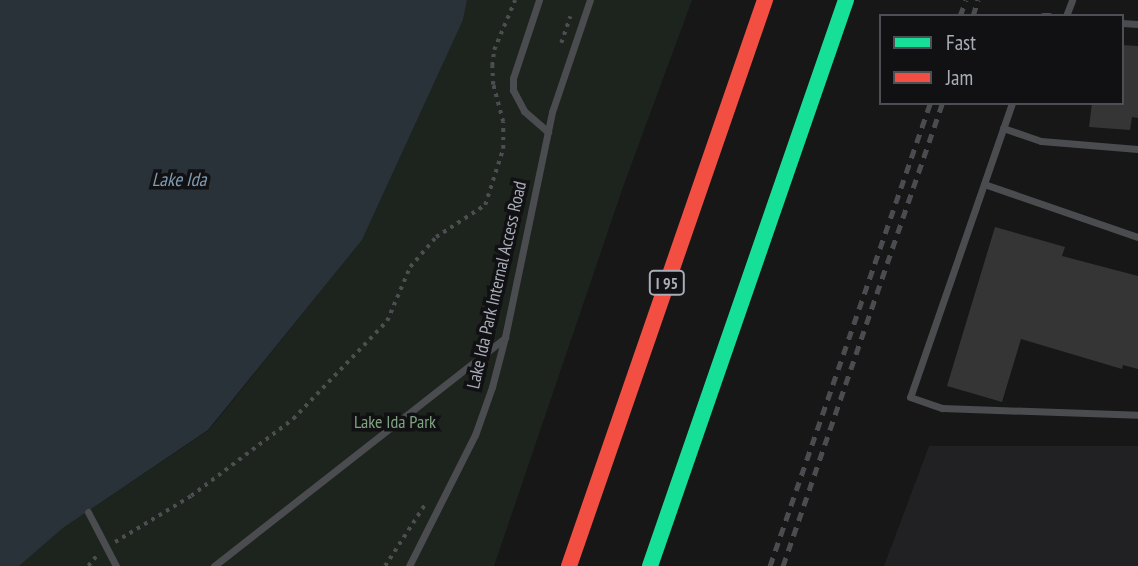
<!DOCTYPE html>
<style>
body{margin:0}
#map{position:relative;width:1138px;height:566px;overflow:hidden;background:#171717;font-family:"PT Sans Narrow",sans-serif}
div>[style]{position:absolute}
.built>*{inset:0;background:#212123}
.green>*{inset:0;background:#1d241e}
.water>*{inset:0;background:#2a3239}
.building>*{inset:0;background:#353536}
.path>*{height:3.5px;margin-top:-1.75px;transform-origin:0;background:repeating-linear-gradient(90deg,#4d4e52 0 3.5px,transparent 0 8.5px)}
.lane>*{height:7px;margin:-3.5px;padding:0 3.5px;transform-origin:3.5px;border-radius:3.5px;background:#4b4c50}
.fast>*{height:16px;margin:-8px;padding:0 8px;transform-origin:8px;border-radius:8px;background:#16e098}
.jam>*{height:16px;margin:-8px;padding:0 8px;transform-origin:8px;border-radius:8px;background:#f24e42}
.rail>*{height:5px;margin-top:-2.5px;transform-origin:0;background:repeating-linear-gradient(90deg,#4b4c4f 0 9px,transparent 0 16px)}
span{translate:-50% -50%;white-space:nowrap;text-align:center;line-height:1.15;-webkit-text-stroke:7px #111113;paint-order:stroke}
.shield-label span{padding:2px 5px;background:#111113;border:2px solid;border-radius:5px;-webkit-text-stroke-width:0}
.shield-label{font-size:16px;color:#a8adb8;font-weight:700}
.street-label{font-size:18px;color:#a8adb8}
.park-label{font-size:18px;color:#7fa381}
.water-label{font-size:19px;color:#7f9bb3;font-style:italic}
.legend{position:absolute;left:879px;top:14px;width:245px;height:91px;box-sizing:border-box;background:#111113;border:2px solid #4d4f55;margin:0;padding:9px 12px;list-style:none;font-size:21px;color:#a8adb8}
.legend li{display:flex;align-items:center;gap:14px;height:35px}
.legend b{width:35px;border:2px solid #4d4f55}
</style>
<div id="map">
<div class="built">
<i style="clip-path:polygon(929px 446px,1138px 446px,1138px 566px,884px 566px)"></i>
</div>
<div class="green">
<i style="clip-path:polygon(467px 0,692px 0,623px 187px,494px 566px,19px 566px,63px 528px,209px 430px,362px 240px,463px 20px)"></i>
</div>
<div class="water">
<i style="clip-path:polygon(0 0,467px 0,463px 20px,362px 240px,208px 430px,63px 528px,19px 566px,0 566px)"></i>
</div>
<div class="building">
<i style="clip-path:polygon(1122px 45px,1138px 46px,1138px 118px,1132px 117px,1130px 130px,1089px 127px,1092px 103px,1122px 103px)"></i>
<i style="clip-path:polygon(995px 227px,1065px 247px,1062px 256px,1138px 276px,1138px 369px,1123px 365px,1122px 369px,1021px 339px,1002px 402px,947px 386px)"></i>
</div>
<div class="path">
<i style="left:561px;top:43px;width:28px;rotate:-71deg"></i>
<i style="left:489px;top:338px;width:73px;rotate:-76.5deg"></i>
<i style="left:115px;top:542px;width:89px;rotate:-31.2deg"></i>
<i style="left:191px;top:496px;width:128px;rotate:-37deg"></i>
<i style="left:293px;top:419px;width:136px;rotate:-46.2deg"></i>
<i style="left:387px;top:321px;width:59px;rotate:-66.9deg"></i>
<i style="left:410px;top:267px;width:40px;rotate:-49deg"></i>
<i style="left:436px;top:237px;width:59px;rotate:-33.1deg"></i>
<i style="left:485px;top:205px;width:59px;rotate:-72.2deg"></i>
<i style="left:503px;top:149px;width:27px;rotate:-90deg"></i>
<i style="left:503px;top:122px;width:38px;rotate:-105deg"></i>
<i style="left:493px;top:85px;width:19px;rotate:-93deg"></i>
<i style="left:492px;top:66px;width:16px;rotate:-83deg"></i>
<i style="left:494px;top:50px;width:54px;rotate:-67.2deg"></i>
<i style="left:88px;top:566px;width:16px;rotate:-50deg"></i>
<i style="left:385px;top:566px;width:72px;rotate:-57deg"></i>
</div>
<div class="lane">
<i style="left:539px;top:0;width:82px;rotate:108.4deg"></i>
<i style="left:513px;top:78px;width:12px;rotate:90deg"></i>
<i style="left:513px;top:90px;width:24px;rotate:62deg"></i>
<i style="left:524px;top:111px;width:32px;rotate:41deg"></i>
<i style="left:1043px;top:16px;width:6px"></i>
<i style="left:1066px;top:16px;width:17px;rotate:-69deg"></i>
<i style="left:1122px;top:23px;width:16px;rotate:4deg"></i>
<i style="left:1012px;top:103px;width:311px;rotate:109.1deg"></i>
<i style="left:910px;top:397px;width:34px;rotate:19deg"></i>
<i style="left:942px;top:408px;width:196px;rotate:2deg"></i>
<i style="left:1003px;top:128px;width:40px;rotate:18.9deg"></i>
<i style="left:1041px;top:141px;width:97px;rotate:4.7deg"></i>
<i style="left:984px;top:184px;width:163px;rotate:19deg"></i>
<i style="left:88px;top:512px;width:61px;rotate:62.6deg"></i>
<i style="left:214px;top:566px;width:370px;rotate:-38.1deg"></i>
<i style="left:409px;top:566px;width:147px;rotate:-63.3deg"></i>
<i style="left:475px;top:435px;width:51px;rotate:-70.5deg"></i>
<i style="left:492px;top:387px;width:52px;rotate:-75.4deg"></i>
<i style="left:505px;top:337px;width:230px;rotate:-78.2deg"></i>
<i style="left:552px;top:112px;width:118px;rotate:-71.3deg"></i>
</div>
<div class="fast">
<i style="left:650px;top:566px;width:599px;rotate:-70.9deg"></i>
</div>
<div class="jam">
<i style="left:569px;top:566px;width:599px;rotate:-70.9deg"></i>
</div>
<div class="rail">
<i style="left:960px;top:16px;width:17px;rotate:-69deg"></i>
<i style="left:973px;top:16px;width:17px;rotate:-73deg"></i>
<i style="left:770px;top:566px;width:490px;rotate:-70.9deg"></i>
<i style="left:783px;top:566px;width:490px;rotate:-71deg"></i>
</div>
<div class="shield-label">
<span style="left:667px;top:283px">I 95</span>
</div>
<div class="street-label">
<span style="left:497px;top:285px;rotate:-77deg">Lake Ida Park Internal Access Road</span>
</div>
<div class="park-label">
<span style="left:395px;top:422px">Lake Ida Park</span>
</div>
<div class="water-label">
<span style="left:179px;top:180px">Lake Ida</span>
</div>
<ul class="legend">
<li><b style="height:9px;background:#16e098"></b>Fast</li>
<li><b style="height:9px;background:#f24e42"></b>Jam</li>
</ul>
</div>
